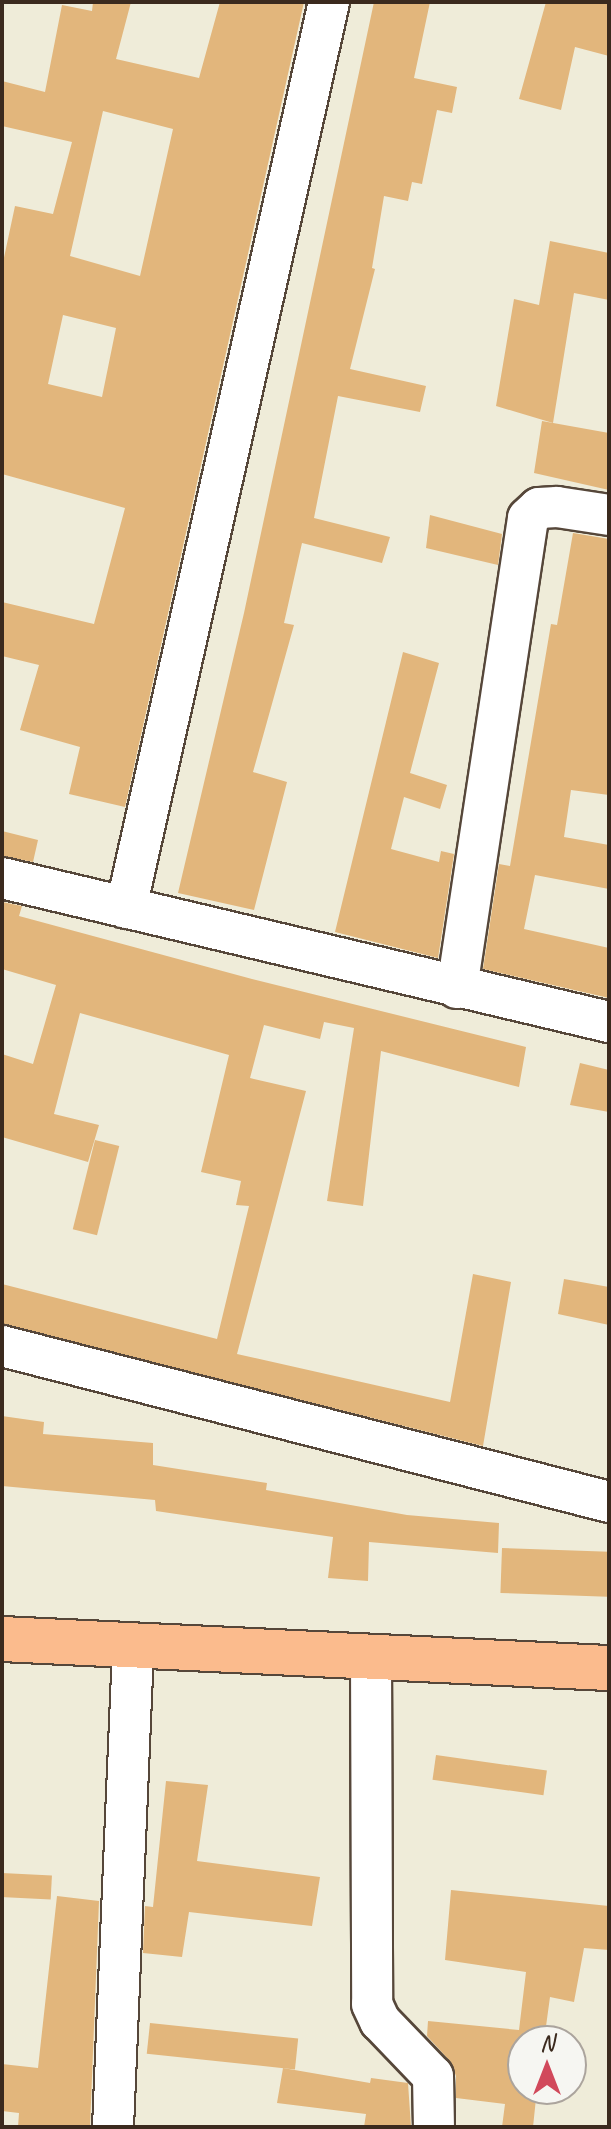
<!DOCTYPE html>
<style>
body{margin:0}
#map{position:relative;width:611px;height:2129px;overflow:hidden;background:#efecd9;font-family:Caveat,sans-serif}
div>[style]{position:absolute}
.building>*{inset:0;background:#e2b67c;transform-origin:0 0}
.roads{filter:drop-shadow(2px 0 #56473a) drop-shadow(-2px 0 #56473a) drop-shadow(0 2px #56473a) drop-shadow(0 -2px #56473a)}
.minor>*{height:40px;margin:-20px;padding:0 20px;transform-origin:20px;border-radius:20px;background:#fff}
.major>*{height:44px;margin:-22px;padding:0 22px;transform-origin:22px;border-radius:22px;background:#fbbb8d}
span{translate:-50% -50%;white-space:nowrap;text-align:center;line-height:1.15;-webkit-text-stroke:8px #f6f6f2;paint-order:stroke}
.frame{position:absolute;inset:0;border:4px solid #3b2a1e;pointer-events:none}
.north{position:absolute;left:507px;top:2025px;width:80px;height:80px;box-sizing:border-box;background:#f6f6f2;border:2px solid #aba49d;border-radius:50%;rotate:0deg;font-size:22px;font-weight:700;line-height:32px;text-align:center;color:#3b2a1e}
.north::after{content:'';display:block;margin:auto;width:28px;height:36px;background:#d1495b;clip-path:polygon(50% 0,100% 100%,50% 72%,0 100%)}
</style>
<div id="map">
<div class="building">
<i style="clip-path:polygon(evenodd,93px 2px,131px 2px,116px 59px,199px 78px,220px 2px,304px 2px,125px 807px,69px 794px,80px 747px,20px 730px,39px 665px,2px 656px,2px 602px,94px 624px,125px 508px,2px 474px,2px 267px,15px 206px,53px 214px,72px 142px,2px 126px,2px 81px,45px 92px,62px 5px,92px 11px,93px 2px,103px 111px,173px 129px,140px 276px,70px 256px,103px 111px,93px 2px,63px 315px,116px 328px,102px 397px,48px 384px,63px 315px)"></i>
<i style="clip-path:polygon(374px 2px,430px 2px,414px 78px,457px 87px,452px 113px,437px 110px,422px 184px,412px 182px,408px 201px,384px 196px,372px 268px,375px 269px,350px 369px,426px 386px,420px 412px,338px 396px,314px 518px,390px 537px,382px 563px,302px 543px,284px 623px,294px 625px,253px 772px,287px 782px,254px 910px,178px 893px,244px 613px)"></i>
<i style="clip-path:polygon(546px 2px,609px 2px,609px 56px,575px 47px,561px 110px,519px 99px)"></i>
<i style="clip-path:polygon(550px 241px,609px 253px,609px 300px,574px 293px,553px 423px,496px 406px,514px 299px,539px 305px)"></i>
<i style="clip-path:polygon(542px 421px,609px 433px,609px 490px,534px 473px)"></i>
<i style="clip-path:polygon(430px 515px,502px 534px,498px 565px,426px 548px)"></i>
<i style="clip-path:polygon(573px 533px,609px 539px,609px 795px,571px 790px,564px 837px,609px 845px,609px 889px,535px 875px,524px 929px,609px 948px,609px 998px,483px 969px,499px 864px,510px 866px,551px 624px,557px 625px)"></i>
<i style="clip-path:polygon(403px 652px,439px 663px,410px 773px,447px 785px,440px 809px,404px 797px,391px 849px,439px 862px,441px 851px,454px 854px,438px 958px,335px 932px)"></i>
<i style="clip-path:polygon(2px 831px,38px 840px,33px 862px,2px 856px)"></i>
<i style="clip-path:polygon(2px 902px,22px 906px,19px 916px,252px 979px,526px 1047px,519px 1087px,381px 1051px,363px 1206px,327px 1201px,354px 1028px,324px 1022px,320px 1039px,264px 1025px,250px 1078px,306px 1091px,237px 1354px,450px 1402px,473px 1274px,511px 1282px,483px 1446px,2px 1324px,2px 1284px,217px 1339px,249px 1206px,236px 1205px,241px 1181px,201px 1172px,229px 1055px,80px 1013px,54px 1114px,99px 1125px,88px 1162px,2px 1137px,2px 1054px,33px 1064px,56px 985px,2px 969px)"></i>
<i style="clip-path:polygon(580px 1063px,609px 1070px,609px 1112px,570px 1105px)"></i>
<i style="left:95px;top:1140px;width:25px;height:92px;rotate:14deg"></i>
<i style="clip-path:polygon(564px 1279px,609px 1287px,609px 1325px,558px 1314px)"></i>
<i style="clip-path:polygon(2px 1416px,44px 1422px,43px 1434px,153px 1443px,153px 1465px,267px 1483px,266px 1490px,407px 1515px,499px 1523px,498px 1553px,369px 1542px,368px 1581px,328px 1578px,333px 1537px,156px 1511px,155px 1500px,2px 1486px)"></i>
<i style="left:502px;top:1548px;width:107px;height:45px;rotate:2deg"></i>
<i style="left:436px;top:1755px;width:112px;height:25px;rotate:8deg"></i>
<i style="clip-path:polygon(166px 1781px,208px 1785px,197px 1861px,320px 1877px,312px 1926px,189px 1912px,182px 1957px,143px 1953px,145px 1906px,153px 1907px)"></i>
<i style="left:2px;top:1873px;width:50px;height:24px;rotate:3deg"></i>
<i style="clip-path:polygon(451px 1890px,609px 1906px,609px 1950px,584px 1948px,574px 2002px,550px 1997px,544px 2041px,523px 2041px,523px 2089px,537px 2089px,533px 2127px,502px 2127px,505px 2104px,456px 2098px,456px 2076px,450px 2061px,427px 2036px,428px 2021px,519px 2030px,526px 1972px,445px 1960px)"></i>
<i style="clip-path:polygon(57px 1896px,99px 1901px,90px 2127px,18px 2127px,19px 2113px,2px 2111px,2px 2064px,38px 2068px)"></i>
<i style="left:150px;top:2023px;width:149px;height:31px;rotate:6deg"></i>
<i style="clip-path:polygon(283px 2068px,370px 2083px,371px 2078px,408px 2083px,411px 2127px,364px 2127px,366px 2114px,277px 2103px)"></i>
</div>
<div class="roads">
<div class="minor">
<i style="left:2px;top:878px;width:624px;rotate:13.35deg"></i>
<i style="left:126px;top:908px;width:928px;rotate:-77.37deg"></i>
<i style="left:457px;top:988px;width:475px;rotate:-81.4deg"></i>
<i style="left:528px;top:518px;width:15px;rotate:-42deg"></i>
<i style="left:539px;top:508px;width:18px;rotate:-3deg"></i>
<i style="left:557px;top:507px;width:53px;rotate:8.7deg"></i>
<i style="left:2px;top:1346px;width:627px;rotate:14.41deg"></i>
<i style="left:371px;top:1657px;width:347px;rotate:89.8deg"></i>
<i style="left:372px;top:2004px;width:19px;rotate:65deg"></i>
<i style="left:380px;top:2021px;width:76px;rotate:46.1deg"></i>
<i style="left:433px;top:2076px;width:51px;rotate:88.9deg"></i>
<i style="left:113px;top:2127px;width:482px;rotate:-87.6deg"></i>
</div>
<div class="major">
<i style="left:2px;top:1639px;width:608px;rotate:2.74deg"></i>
</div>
</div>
<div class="frame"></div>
<div class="north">N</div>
</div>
